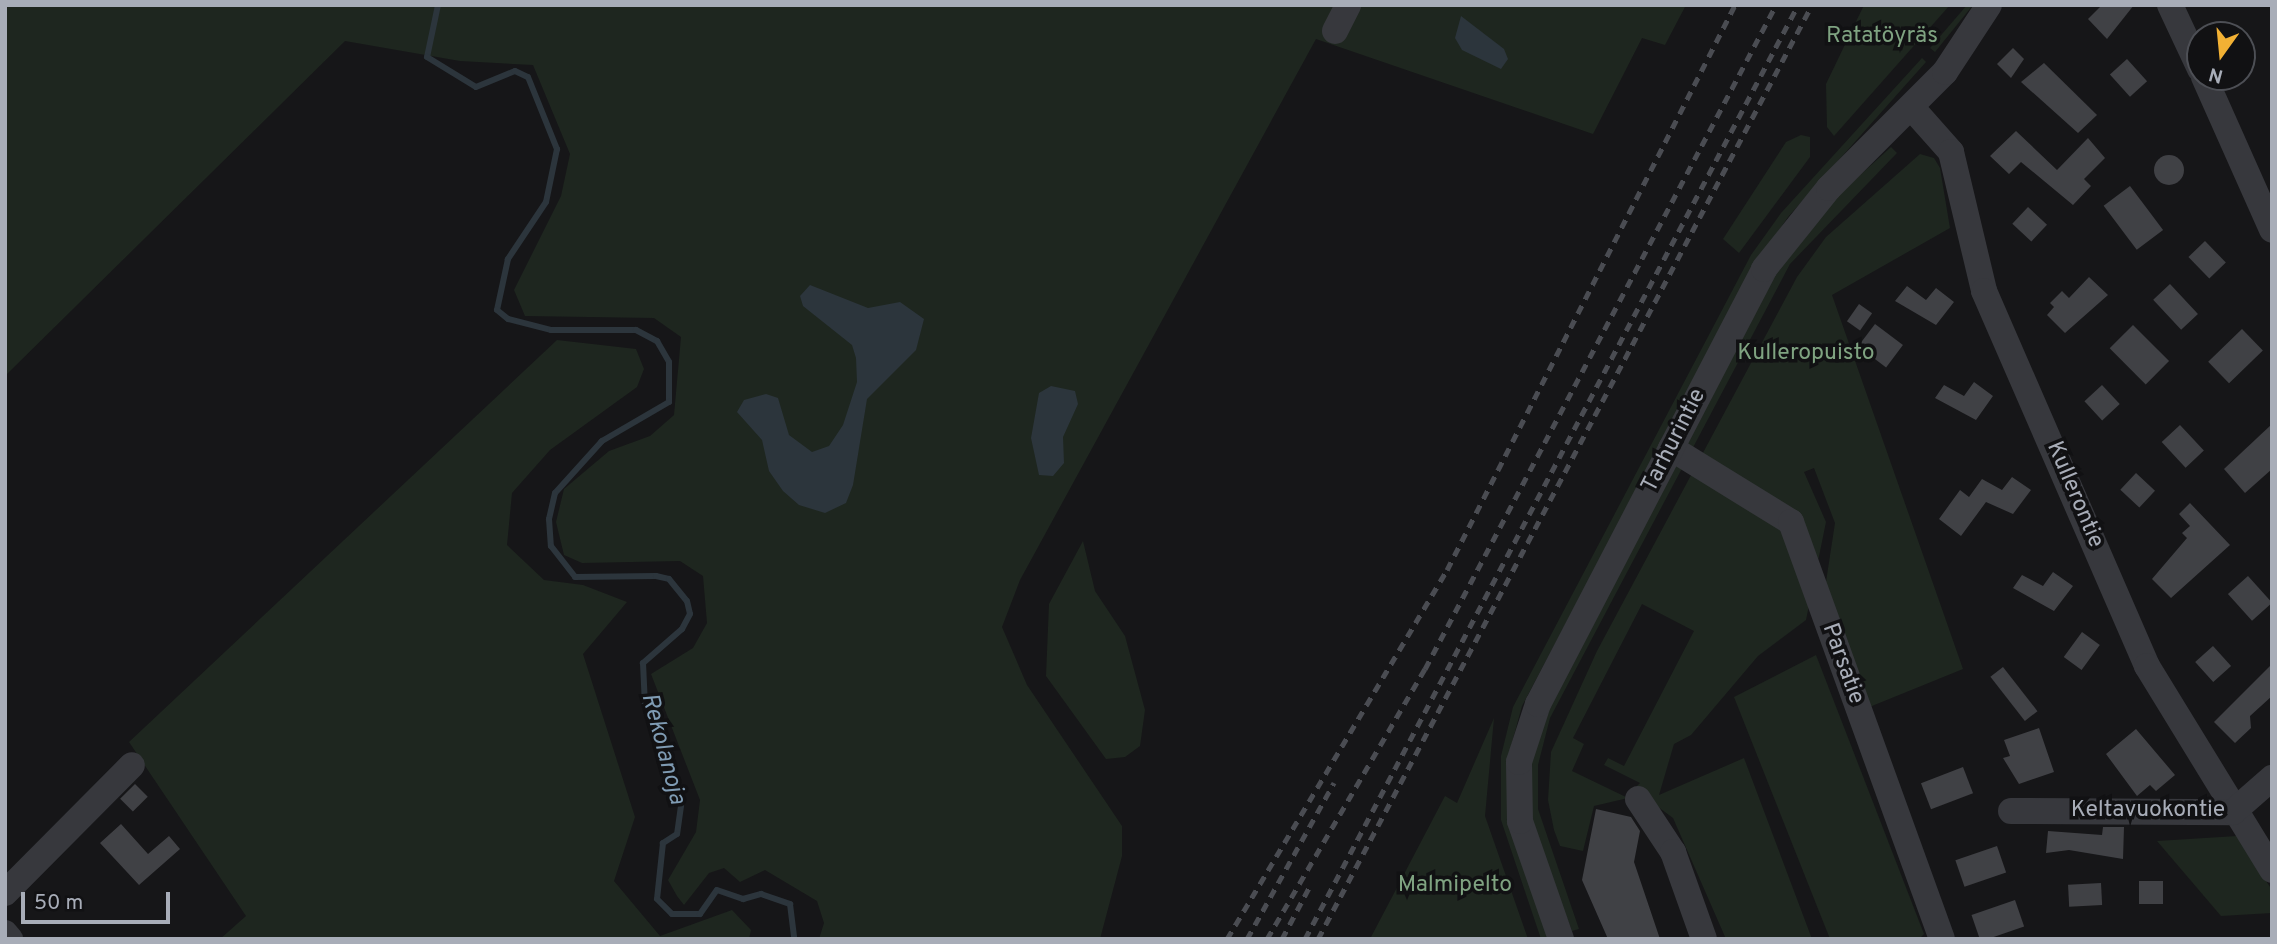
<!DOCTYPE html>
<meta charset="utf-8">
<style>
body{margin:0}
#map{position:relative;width:2277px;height:944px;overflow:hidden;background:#161618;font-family:Overpass,sans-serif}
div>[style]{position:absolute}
.green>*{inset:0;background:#1e261f}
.water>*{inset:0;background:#2c353c}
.stream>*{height:6px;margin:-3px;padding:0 3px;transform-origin:3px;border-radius:3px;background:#2c353c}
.building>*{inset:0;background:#404145;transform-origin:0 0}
.round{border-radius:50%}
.minor>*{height:26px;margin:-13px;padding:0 13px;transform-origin:13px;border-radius:13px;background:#37383d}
.rail>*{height:5px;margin-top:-2.5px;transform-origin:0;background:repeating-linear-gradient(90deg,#4a4c52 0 9px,transparent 0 16px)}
span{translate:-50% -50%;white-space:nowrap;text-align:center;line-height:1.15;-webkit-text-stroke:7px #111113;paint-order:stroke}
.park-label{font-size:23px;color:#7fa381}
.street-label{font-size:23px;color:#a8adb8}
.water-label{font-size:24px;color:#7f9bb3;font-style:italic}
.frame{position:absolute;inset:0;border:7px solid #a8adb8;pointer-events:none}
.north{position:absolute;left:2186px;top:21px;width:70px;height:70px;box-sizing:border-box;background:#111113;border:2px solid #4d4f55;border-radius:50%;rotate:195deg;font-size:19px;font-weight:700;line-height:28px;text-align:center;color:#a8adb8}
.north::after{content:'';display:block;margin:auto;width:24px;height:32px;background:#f2b134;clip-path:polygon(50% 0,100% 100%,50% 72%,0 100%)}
.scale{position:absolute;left:21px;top:892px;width:149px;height:32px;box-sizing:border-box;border:4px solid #a8adb8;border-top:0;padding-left:9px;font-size:21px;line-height:24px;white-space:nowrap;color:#a8adb8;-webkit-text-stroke:5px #111113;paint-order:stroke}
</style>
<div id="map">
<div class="green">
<i style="clip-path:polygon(5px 5px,1686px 5px,1665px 45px,1642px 38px,1593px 134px,1316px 39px,1020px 580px,1002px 627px,1027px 685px,1122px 826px,1122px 856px,1100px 939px,819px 939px,824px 923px,817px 901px,765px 870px,740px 882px,724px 868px,709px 873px,684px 905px,677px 896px,668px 880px,696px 832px,700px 800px,651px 674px,693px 648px,707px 623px,703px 576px,680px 561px,582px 563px,564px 555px,556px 522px,564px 489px,609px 451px,650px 436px,674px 415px,681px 337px,654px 318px,525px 316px,514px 290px,561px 196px,570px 154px,533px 65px,460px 61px,345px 41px,5px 376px)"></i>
<i style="clip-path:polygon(1864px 5px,1950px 5px,1834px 136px,1827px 127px,1826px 84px)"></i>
<i style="clip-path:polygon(1967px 5px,1973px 5px,1935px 52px,1930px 48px)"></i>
<i style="clip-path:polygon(1922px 58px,1926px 62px,1788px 217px,1757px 262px,1522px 706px,1511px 746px,1547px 938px,1541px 939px,1501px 820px,1501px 756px,1513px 707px,1751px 255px,1781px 213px)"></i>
<i style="clip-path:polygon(1801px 135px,1810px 137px,1810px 157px,1739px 253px,1723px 239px,1786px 142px)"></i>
<i style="clip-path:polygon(1891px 147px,1897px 153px,1790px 264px,1550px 718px,1538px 765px,1538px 809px,1579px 929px,1572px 931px,1533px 828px,1529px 776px,1542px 716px,1776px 269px,1836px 197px)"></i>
<i style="clip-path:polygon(1920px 154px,1934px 158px,1940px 168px,1950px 228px,1832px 295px,1963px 669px,1867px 708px,1820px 621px,1835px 523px,1814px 468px,1804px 472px,1826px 522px,1806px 620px,1758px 656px,1691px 735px,1674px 744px,1659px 795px,1744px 758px,1812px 939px,1726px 939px,1673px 818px,1634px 789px,1640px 783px,1604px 765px,1608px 758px,1624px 766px,1694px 631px,1642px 604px,1573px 738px,1584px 744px,1572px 771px,1628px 798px,1594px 806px,1583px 851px,1560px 846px,1554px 830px,1548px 800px,1551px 752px,1597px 651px,1797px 277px,1826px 237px)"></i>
<i style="clip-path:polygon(557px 340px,636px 349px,644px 369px,637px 387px,550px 450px,512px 493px,507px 545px,544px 580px,583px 585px,627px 602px,583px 654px,635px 817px,614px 881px,660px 936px,732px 910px,751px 930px,749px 939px,220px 939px,246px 916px,129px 742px)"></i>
<i style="clip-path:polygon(1083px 541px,1095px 591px,1125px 636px,1145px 710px,1140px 746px,1125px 757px,1106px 759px,1046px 676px,1049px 604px)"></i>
<i style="clip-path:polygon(1816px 655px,1924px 934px,1919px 939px,1830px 939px,1734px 697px)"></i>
<i style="clip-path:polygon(1494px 718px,1485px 816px,1528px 939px,1370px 939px,1445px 796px,1457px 803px)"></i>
<i style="clip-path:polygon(2237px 836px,2272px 890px,2272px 913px,2221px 916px,2157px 841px)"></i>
</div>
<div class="water">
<i style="clip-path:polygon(1461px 16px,1504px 49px,1508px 59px,1501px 69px,1462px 50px,1455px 38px)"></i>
<i style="clip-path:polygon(810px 285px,868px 308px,900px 302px,924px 319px,916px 350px,867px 399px,853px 485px,846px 503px,825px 513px,799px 505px,783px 491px,769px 471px,762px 440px,737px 412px,744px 400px,766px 394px,778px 398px,789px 435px,812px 452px,829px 446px,843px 425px,857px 382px,856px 358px,852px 345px,803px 306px,800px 296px)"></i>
<i style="clip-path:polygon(1051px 386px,1075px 391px,1078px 404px,1063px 437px,1064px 463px,1053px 476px,1039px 475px,1031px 438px,1039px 393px)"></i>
</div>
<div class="stream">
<i style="left:438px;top:5px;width:53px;rotate:101.9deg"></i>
<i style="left:427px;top:57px;width:57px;rotate:31.5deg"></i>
<i style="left:476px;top:87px;width:42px;rotate:-22.3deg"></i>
<i style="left:515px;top:71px;width:14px;rotate:25deg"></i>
<i style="left:528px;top:77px;width:78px;rotate:68.1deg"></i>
<i style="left:557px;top:149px;width:54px;rotate:101.7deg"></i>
<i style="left:546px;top:202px;width:69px;rotate:123.7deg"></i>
<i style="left:508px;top:259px;width:52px;rotate:102.2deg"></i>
<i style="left:497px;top:310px;width:14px;rotate:39deg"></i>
<i style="left:508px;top:319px;width:44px;rotate:14.3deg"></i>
<i style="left:551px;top:330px;width:85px"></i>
<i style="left:636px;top:330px;width:24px;rotate:28deg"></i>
<i style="left:657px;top:341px;width:24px;rotate:60deg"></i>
<i style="left:669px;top:362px;width:40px;rotate:90deg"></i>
<i style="left:669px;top:402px;width:78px;rotate:149.8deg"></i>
<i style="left:602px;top:441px;width:70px;rotate:132.1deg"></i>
<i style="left:555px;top:493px;width:27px;rotate:103deg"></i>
<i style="left:549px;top:519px;width:27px;rotate:86deg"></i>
<i style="left:551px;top:546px;width:39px;rotate:52deg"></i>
<i style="left:575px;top:577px;width:81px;rotate:-0.7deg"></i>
<i style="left:656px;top:576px;width:13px;rotate:13deg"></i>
<i style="left:669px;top:579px;width:28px;rotate:51deg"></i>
<i style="left:687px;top:601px;width:13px;rotate:77deg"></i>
<i style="left:690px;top:614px;width:17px;rotate:118deg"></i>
<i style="left:682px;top:629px;width:52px;rotate:138.9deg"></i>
<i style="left:643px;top:663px;width:43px;rotate:87.3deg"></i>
<i style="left:645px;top:706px;width:106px;rotate:70.2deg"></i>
<i style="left:681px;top:806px;width:28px;rotate:98deg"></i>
<i style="left:677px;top:834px;width:17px;rotate:147deg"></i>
<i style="left:663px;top:843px;width:56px;rotate:96.1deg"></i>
<i style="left:657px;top:899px;width:21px;rotate:45deg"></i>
<i style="left:672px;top:914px;width:28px"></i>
<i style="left:700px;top:914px;width:29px;rotate:-55deg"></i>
<i style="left:717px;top:890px;width:28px;rotate:19deg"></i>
<i style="left:743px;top:899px;width:19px;rotate:-16deg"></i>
<i style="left:761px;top:894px;width:31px;rotate:19deg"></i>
<i style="left:790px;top:904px;width:35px;rotate:83deg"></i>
</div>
<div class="building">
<i style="clip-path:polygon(2102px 5px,2134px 5px,2107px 39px,2088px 19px)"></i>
<i style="clip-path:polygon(2013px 48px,2024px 59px,2011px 78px,1997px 64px)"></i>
<i style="left:2127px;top:59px;width:30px;height:23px;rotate:48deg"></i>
<i style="clip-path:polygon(2044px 63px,2097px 115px,2078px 133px,2021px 82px)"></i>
<i style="clip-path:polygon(2016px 131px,2057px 170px,2088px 138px,2105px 158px,2084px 179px,2091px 186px,2073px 205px,2021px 162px,2009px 174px,1990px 156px)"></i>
<i class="round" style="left:2154px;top:155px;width:30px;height:30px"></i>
<i style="left:2130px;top:186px;width:55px;height:33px;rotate:53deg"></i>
<i style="left:2028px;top:207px;width:26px;height:23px;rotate:43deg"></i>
<i style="left:2205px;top:241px;width:30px;height:23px;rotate:46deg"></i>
<i style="clip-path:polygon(2089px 277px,2108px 295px,2065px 333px,2047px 315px,2054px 307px,2050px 303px,2062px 291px,2069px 298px)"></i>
<i style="left:2170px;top:284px;width:41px;height:23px;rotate:47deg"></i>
<i style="clip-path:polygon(1907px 286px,1926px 300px,1936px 288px,1954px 302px,1936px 325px,1895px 301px)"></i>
<i style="left:1859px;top:304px;width:16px;height:21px;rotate:35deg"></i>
<i style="left:1875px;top:324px;width:35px;height:28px;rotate:37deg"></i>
<i style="left:2133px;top:325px;width:51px;height:33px;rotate:45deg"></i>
<i style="left:2242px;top:329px;width:30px;height:47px;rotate:46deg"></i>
<i style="clip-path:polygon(1974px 382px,1993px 396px,1976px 420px,1935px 398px,1944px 385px,1964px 396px)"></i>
<i style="left:2102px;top:385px;width:26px;height:24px;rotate:47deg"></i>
<i style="clip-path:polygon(2272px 424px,2272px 469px,2245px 493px,2224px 469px)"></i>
<i style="left:2180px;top:425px;width:35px;height:25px;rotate:47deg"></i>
<i style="left:2136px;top:473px;width:26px;height:23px;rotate:43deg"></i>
<i style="clip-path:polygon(2012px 477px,2031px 490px,2013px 514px,1986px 502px,1961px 536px,1939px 519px,1960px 490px,1969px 497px,1982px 479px,2002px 490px)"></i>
<i style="clip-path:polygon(2190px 503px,2230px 545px,2171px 598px,2152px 579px,2187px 538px,2182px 533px,2190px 526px,2179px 514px)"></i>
<i style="clip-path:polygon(2053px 572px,2073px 586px,2054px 611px,2013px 588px,2022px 575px,2043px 586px)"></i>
<i style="left:2248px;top:576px;width:36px;height:27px;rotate:48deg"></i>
<i style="left:2082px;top:632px;width:22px;height:31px;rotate:36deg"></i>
<i style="left:2213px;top:646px;width:27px;height:24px;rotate:48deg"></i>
<i style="clip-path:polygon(2272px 664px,2272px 696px,2250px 716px,2251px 728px,2235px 743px,2214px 722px)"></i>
<i style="left:2003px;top:667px;width:56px;height:16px;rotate:52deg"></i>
<i style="clip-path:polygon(2039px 728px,2054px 772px,2019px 784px,2003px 758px,2010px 756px,2004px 740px)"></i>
<i style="clip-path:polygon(2136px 729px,2175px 775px,2156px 791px,2150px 785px,2137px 796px,2106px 754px)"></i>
<i style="left:1963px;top:767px;width:28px;height:45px;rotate:69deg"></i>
<i style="left:135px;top:784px;width:18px;height:21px;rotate:45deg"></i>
<i style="clip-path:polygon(1596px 809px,1631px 817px,1640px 831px,1634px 862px,1660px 939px,1608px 939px,1582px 880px)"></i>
<i style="clip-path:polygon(121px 824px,148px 854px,169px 836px,180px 849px,139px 885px,100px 843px)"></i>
<i style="clip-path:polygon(2103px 827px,2124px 827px,2123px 859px,2069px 850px,2046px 853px,2048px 831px,2102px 835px)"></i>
<i style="left:1997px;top:846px;width:28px;height:44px;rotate:71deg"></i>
<i style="left:2139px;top:881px;width:24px;height:23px"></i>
<i style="left:2101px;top:883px;width:22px;height:33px;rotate:87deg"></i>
<i style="left:2015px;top:900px;width:28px;height:46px;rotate:71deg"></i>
</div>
<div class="minor">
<i style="left:2170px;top:5px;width:71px;rotate:64.9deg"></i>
<i style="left:1335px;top:31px;width:29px;rotate:-63deg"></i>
<i style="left:2204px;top:77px;width:167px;rotate:66deg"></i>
<i style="left:1912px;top:108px;width:59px;rotate:48.4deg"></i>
<i style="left:1951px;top:152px;width:143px;rotate:76.6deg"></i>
<i style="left:1984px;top:291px;width:409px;rotate:66.5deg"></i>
<i style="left:2147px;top:666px;width:239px;rotate:58.5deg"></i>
<i style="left:1671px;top:448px;width:141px;rotate:31.7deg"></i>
<i style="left:1791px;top:522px;width:443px;rotate:70.1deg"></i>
<i style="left:1638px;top:799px;width:64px;rotate:56.6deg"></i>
<i style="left:1673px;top:852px;width:92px;rotate:70.4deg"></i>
<i style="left:2011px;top:811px;width:222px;rotate:0.3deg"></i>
<i style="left:2233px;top:812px;width:52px;rotate:-41.1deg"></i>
<i style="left:5px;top:893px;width:180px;rotate:-45.2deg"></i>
<i style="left:5px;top:933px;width:8px;rotate:50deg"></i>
<i style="left:1561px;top:939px;width:125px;rotate:-109.2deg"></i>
<i style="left:1520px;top:821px;width:59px;rotate:-91deg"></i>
<i style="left:1519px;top:762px;width:61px;rotate:-71.9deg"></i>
<i style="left:1538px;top:704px;width:490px;rotate:-62.5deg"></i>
<i style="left:1764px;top:269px;width:104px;rotate:-51.3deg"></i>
<i style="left:1829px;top:188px;width:164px;rotate:-45deg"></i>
<i style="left:1945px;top:72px;width:80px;rotate:-56.7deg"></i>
</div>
<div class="rail">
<i style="left:1227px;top:939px;width:430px;rotate:-59.2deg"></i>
<i style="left:1447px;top:570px;width:634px;rotate:-62.99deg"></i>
<i style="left:1247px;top:939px;width:179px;rotate:-60.9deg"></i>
<i style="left:1267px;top:939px;width:313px;rotate:-59.7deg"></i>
<i style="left:1425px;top:669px;width:751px;rotate:-62.14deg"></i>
<i style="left:1282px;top:939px;width:60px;rotate:-62.2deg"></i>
<i style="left:1305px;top:939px;width:1056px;rotate:-62.17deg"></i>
<i style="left:1318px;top:939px;width:1057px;rotate:-62.13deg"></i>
</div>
<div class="park-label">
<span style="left:1882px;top:37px">Ratatöyräs</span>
<span style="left:1806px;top:354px">Kulleropuisto</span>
<span style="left:1455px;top:886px">Malmipelto</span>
</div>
<div class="street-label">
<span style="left:1675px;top:441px;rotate:-63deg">Tarhurintie</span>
<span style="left:2074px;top:495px;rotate:67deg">Kullerontie</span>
<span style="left:1842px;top:664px;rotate:70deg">Parsatie</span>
<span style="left:2148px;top:811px">Keltavuokontie</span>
</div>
<div class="water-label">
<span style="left:662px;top:749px;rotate:75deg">Rekolanoja</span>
</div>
<div class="frame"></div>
<div class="north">N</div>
<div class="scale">50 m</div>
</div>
